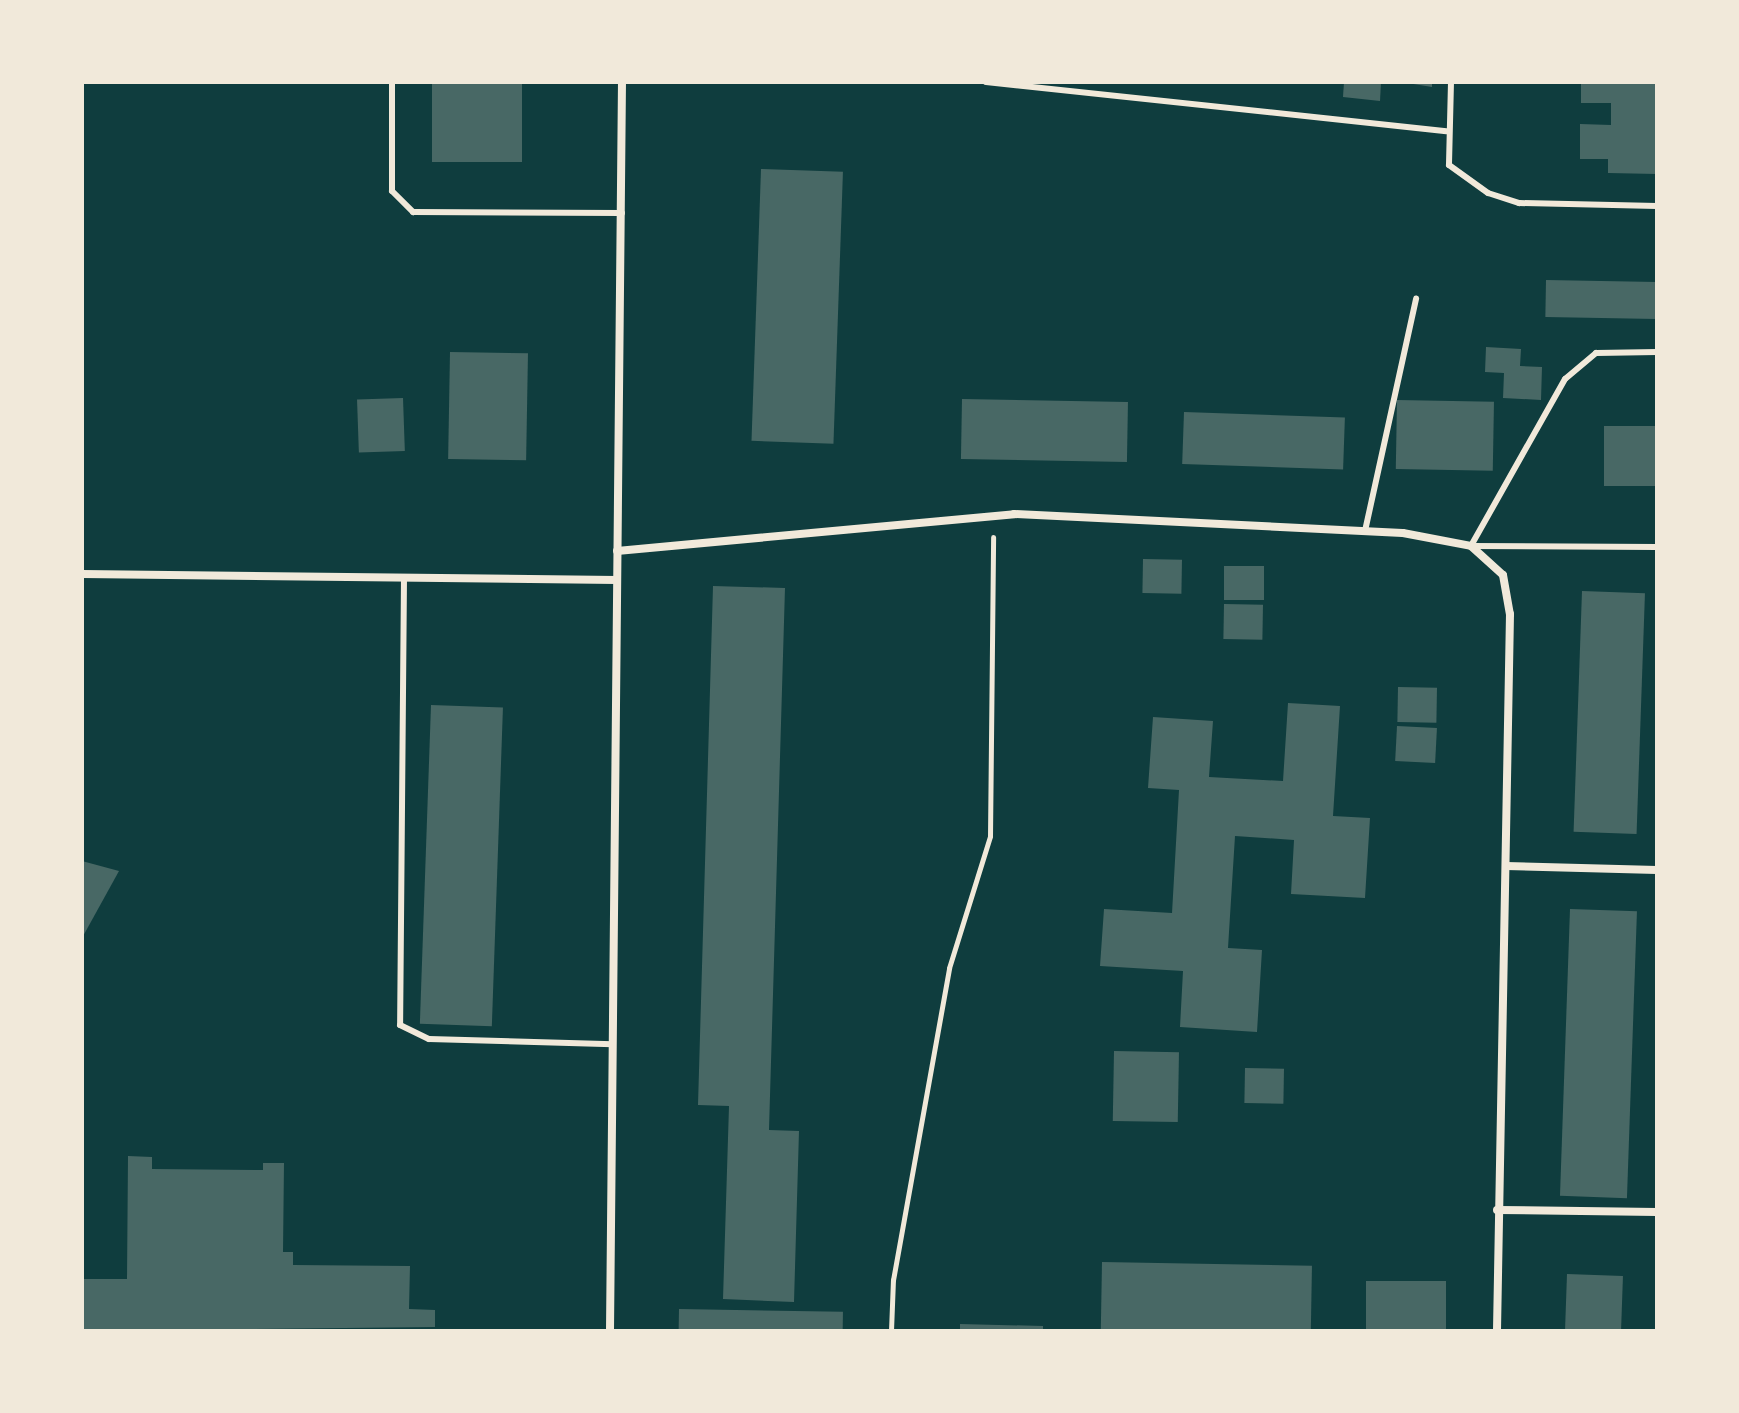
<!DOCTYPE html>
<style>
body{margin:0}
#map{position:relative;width:1739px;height:1413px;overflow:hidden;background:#0f3d3e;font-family:"Exo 2",sans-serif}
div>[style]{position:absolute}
.building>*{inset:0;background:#486865;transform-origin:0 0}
.path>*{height:5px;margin:-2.5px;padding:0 2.5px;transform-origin:2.5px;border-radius:2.5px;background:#f1e9da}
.service>*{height:6px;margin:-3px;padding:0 3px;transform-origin:3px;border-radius:3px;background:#f1e9da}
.minor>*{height:8px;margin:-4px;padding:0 4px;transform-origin:4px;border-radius:4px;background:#f1e9da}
span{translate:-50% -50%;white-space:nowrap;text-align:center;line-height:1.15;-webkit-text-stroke:7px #f1e9da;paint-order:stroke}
.frame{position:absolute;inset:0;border:84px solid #f1e9da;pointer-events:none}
</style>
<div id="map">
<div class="building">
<i style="left:432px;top:82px;width:90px;height:80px"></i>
<i style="clip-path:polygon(1344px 82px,1381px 82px,1380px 101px,1343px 97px)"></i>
<i style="clip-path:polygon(1401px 82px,1432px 82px,1432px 87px)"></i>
<i style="clip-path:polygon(1581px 82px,1657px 82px,1657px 174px,1608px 173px,1608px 159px,1580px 159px,1580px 124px,1611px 125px,1611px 103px,1581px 103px)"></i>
<i style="left:761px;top:169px;width:82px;height:272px;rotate:2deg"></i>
<i style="left:1546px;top:280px;width:111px;height:37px;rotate:1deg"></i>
<i style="clip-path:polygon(1486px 347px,1521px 349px,1520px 366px,1542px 367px,1541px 400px,1503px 398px,1504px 373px,1485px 372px)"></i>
<i style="left:450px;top:352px;width:78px;height:107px;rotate:1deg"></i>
<i style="left:403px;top:398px;width:53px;height:46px;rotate:88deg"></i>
<i style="left:962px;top:399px;width:166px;height:60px;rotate:1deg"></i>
<i style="left:1397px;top:400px;width:97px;height:69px;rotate:1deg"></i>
<i style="left:1184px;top:412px;width:161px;height:52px;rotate:2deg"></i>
<i style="left:1604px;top:426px;width:53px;height:60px"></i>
<i style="left:1143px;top:559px;width:39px;height:34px;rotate:1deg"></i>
<i style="left:1224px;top:566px;width:40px;height:34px"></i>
<i style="clip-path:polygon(713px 586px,785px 588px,769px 1130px,799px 1131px,794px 1302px,723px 1299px,729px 1106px,698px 1105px)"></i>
<i style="left:1582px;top:591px;width:63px;height:241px;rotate:2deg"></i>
<i style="left:1224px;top:604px;width:39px;height:35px;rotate:1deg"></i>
<i style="left:1398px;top:687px;width:39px;height:35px;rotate:1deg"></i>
<i style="clip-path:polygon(1288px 703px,1340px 706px,1333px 816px,1370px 818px,1365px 898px,1291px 894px,1294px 840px,1235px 836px,1228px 948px,1262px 950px,1257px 1032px,1180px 1027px,1183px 971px,1100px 966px,1104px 909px,1172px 913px,1179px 790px,1148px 788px,1153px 717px,1213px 721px,1209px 777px,1283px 781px)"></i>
<i style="left:431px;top:705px;width:72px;height:319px;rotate:2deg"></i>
<i style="left:1397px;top:726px;width:40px;height:35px;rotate:3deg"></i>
<i style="clip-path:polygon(82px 861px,119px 871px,82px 938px)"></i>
<i style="left:1570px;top:909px;width:67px;height:287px;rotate:2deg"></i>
<i style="left:1114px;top:1051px;width:65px;height:70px;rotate:1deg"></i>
<i style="left:1245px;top:1068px;width:39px;height:35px;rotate:1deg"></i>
<i style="clip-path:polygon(128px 1156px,152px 1157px,152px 1169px,263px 1170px,263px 1163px,284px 1163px,283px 1252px,293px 1252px,293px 1265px,410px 1266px,409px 1309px,435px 1310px,435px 1327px,82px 1331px,82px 1279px,127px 1279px)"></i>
<i style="left:1102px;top:1262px;width:210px;height:69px;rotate:1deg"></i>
<i style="left:1567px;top:1274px;width:56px;height:57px;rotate:2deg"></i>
<i style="left:1366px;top:1281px;width:80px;height:50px"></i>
<i style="left:679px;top:1309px;width:164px;height:22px;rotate:1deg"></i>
<i style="clip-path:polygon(960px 1324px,1043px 1326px,1043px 1331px,960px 1331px)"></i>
</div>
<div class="path">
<i style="left:891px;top:1331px;width:51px;rotate:-87.8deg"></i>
<i style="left:893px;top:1280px;width:317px;rotate:-79.8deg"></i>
<i style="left:949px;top:968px;width:138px;rotate:-72.7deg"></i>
<i style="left:990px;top:836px;width:299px;rotate:-89.4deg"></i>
</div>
<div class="service">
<i style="left:392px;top:82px;width:109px;rotate:90deg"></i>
<i style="left:392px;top:191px;width:30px;rotate:45deg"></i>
<i style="left:413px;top:212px;width:209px;rotate:0.3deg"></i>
<i style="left:986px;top:82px;width:463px;rotate:6.1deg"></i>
<i style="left:1451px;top:82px;width:83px;rotate:91.4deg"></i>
<i style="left:1449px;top:165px;width:48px;rotate:35.7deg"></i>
<i style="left:1488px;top:193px;width:33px;rotate:18deg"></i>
<i style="left:1519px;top:203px;width:138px;rotate:1.2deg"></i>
<i style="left:1657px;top:352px;width:61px;rotate:179.1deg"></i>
<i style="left:1596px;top:353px;width:40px;rotate:140deg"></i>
<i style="left:1565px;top:379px;width:192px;rotate:119.4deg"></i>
<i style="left:1471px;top:546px;width:186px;rotate:0.3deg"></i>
<i style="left:1365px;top:531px;width:238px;rotate:-77.6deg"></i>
<i style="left:404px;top:578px;width:447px;rotate:90.5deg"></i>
<i style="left:400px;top:1025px;width:32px;rotate:26deg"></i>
<i style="left:429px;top:1039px;width:184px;rotate:1.6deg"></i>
</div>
<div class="minor">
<i style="left:617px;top:551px;width:399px;rotate:-5.3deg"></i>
<i style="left:1014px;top:514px;width:389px;rotate:2.8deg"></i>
<i style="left:1403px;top:533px;width:69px;rotate:10.8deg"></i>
<i style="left:1471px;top:546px;width:43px;rotate:42.2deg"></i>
<i style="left:1503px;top:575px;width:40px;rotate:80deg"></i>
<i style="left:1510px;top:614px;width:717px;rotate:91.04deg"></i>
<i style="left:82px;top:574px;width:535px;rotate:0.64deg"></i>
<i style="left:1506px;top:866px;width:151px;rotate:1.5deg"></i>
<i style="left:1497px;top:1210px;width:160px;rotate:0.7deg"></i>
<i style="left:610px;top:1331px;width:1249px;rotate:-89.45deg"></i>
</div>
<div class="frame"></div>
</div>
